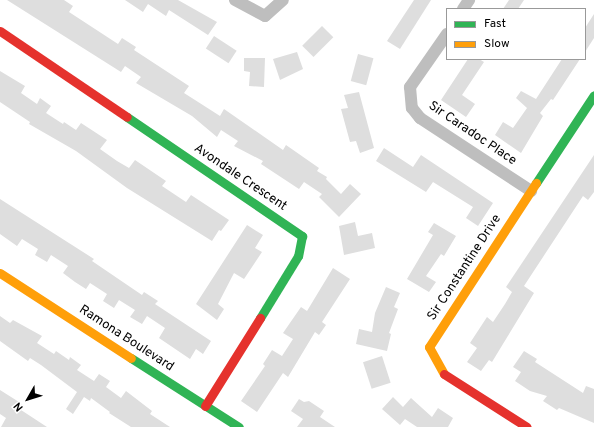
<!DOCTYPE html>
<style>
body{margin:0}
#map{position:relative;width:594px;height:427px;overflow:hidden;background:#fff;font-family:Overpass,sans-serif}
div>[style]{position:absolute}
.building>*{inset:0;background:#dedede;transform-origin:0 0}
.street>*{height:12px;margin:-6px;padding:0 6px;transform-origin:6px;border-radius:6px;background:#bebebe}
.fast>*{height:9px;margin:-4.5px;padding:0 4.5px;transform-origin:4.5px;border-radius:4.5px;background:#30b455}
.slow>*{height:9px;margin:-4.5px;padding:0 4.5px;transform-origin:4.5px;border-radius:4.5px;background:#ff9f0a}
.jam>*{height:9px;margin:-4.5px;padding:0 4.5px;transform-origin:4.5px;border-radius:4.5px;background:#e5322d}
span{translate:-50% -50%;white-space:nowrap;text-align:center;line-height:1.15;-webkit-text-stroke:3.5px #fff;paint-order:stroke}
.street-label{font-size:13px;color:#000}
.legend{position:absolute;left:446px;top:8px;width:140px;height:52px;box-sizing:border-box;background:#fff;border:1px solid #999;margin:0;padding:5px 7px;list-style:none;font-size:12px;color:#000}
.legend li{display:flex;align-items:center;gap:8px;height:20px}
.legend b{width:20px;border:1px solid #999}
.north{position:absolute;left:8px;top:379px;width:40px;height:40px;-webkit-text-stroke:3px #fff;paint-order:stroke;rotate:231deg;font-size:11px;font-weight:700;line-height:16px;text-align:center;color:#000}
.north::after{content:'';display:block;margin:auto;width:14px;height:18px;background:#000;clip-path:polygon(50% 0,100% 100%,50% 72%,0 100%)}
</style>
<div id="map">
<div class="building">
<i style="clip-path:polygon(7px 0,64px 0,73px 6px,69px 12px,118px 44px,122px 38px,136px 47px,134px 50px,189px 86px,184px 93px,195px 100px,220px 116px,224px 109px,283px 150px,286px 145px,319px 168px,317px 171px,327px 177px,326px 179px,341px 194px,350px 184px,361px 194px,339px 217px,319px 197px,322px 194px,304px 182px,299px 189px,261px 164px,263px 161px,234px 146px,238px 141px,221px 130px,217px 137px,192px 116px,136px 83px,141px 77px,125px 66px,121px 72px)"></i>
<i style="clip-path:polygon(125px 0,178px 0,217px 22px,208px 35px,169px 10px,166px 16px,148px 4px,143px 12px)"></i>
<i style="clip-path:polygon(414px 0,431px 0,400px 49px,387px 41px)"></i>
<i style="clip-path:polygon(509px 0,524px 0,518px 9px,503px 9px)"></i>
<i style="clip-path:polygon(594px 14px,594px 38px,585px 52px,585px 28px)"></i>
<i style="left:322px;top:26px;width:16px;height:28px;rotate:45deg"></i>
<i style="left:214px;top:36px;width:27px;height:15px;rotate:33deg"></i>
<i style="clip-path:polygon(297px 52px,303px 69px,280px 80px,273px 59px)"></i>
<i style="left:358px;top:54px;width:16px;height:28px;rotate:15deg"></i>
<i style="clip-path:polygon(244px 58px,265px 58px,264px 87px,249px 86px,250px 72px,244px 71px)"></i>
<i style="clip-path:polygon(468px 59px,479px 59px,484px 62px,462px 95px,475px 104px,466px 117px,441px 100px)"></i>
<i style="clip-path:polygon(562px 59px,580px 59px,553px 100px,551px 99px,540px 113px,543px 116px,521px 153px,495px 135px,503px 122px,513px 128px,527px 108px,516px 98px,521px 91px,536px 99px)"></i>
<i style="clip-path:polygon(0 71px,25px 86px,21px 93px,37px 104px,40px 98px,51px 106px,46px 113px,63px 124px,64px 122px,76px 130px,81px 123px,107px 140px,100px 149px,117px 161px,129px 168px,135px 160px,166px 181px,162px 186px,186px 202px,191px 195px,229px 220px,221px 231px,219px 230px,212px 241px,127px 188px,76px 151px,29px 124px,30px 122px,0 102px)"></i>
<i style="clip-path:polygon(359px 92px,374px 148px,360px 153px,356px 141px,350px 142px,341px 109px,348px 108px,344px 95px)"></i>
<i style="clip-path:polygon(384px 148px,413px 167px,421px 155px,493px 203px,478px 226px,466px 218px,473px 207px,433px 182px,426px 192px,376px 161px)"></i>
<i style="clip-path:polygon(594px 155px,594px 192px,588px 200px,583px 196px,524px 286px,534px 293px,492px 362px,489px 360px,481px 371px,467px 362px,477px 348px,470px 343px,487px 317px,493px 322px,505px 304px,512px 292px,506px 287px)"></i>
<i style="clip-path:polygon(0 199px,94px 259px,92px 261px,142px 295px,144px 292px,158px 301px,155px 304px,211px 341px,203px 354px,196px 349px,190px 359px,159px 338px,165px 328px,147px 316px,142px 324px,130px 317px,135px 310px,119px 300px,114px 308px,103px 301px,107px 294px,90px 283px,86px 289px,75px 282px,63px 273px,68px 266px,51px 255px,47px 262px,35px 255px,38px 249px,22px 239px,17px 246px,0 234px)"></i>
<i style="clip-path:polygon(355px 222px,358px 236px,372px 233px,375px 248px,344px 255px,339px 226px)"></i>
<i style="clip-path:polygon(434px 223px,456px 236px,444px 256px,441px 254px,426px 276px,436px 282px,429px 292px,407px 279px,433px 235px,428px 232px)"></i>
<i style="clip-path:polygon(247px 225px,263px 235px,255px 248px,262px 252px,244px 279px,234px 273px,218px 304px,224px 309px,217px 320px,196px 304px)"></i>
<i style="clip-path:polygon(333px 268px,350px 279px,322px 322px,326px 325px,319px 335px,315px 332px,288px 377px,283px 373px,257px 412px,241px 401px,265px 366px,263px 364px,272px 350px,282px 356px,293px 339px,283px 333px,301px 307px,307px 311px)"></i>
<i style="clip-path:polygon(386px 287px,400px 293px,394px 307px,398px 309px,389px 333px,391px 334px,387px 351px,356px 344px,359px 329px,372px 332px,375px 313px)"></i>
<i style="clip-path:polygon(0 316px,10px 323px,13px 320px,42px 336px,37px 343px,54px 354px,56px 351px,69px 360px,70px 357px,81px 365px,77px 370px,94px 381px,99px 374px,110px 381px,106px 387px,121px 398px,126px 391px,152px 411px,150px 414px,170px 427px,131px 427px,109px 413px,110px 412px,91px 398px,90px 401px,84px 397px,73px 414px,66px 409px,77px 392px,41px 365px,30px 358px,28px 361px,0 341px)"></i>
<i style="clip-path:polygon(524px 351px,537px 359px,535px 362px,583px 393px,586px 386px,594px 389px,594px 423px,559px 408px,557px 410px,543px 401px,547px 396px,530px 391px,515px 381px,521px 372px,513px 367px)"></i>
<i style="left:382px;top:356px;width:28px;height:20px;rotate:72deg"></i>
<i style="clip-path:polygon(0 390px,19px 402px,24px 406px,21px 410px,47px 427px,1px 427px,6px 418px,0 414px)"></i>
<i style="clip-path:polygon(393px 397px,403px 407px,411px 398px,432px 417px,438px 408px,453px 418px,448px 427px,417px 427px,405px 419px,400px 425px,382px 409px)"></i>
<i style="clip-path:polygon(299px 399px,304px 402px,309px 401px,324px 411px,320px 417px,335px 427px,297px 427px,303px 419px,291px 411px)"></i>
</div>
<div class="street">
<i style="left:235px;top:0;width:34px;rotate:28deg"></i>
<i style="left:265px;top:16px;width:24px;rotate:-42deg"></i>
<i style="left:463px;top:9px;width:11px;rotate:-56deg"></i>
<i style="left:447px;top:34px;width:65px;rotate:124.9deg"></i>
<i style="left:410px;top:87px;width:21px;rotate:85deg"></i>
<i style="left:412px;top:108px;width:13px;rotate:51deg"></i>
<i style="left:420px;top:118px;width:133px;rotate:33.3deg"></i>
</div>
<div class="fast">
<i style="left:127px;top:117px;width:212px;rotate:34.2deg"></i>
<i style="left:302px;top:236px;width:20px;rotate:101deg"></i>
<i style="left:298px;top:256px;width:73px;rotate:121.5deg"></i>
<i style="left:536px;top:183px;width:105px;rotate:-56.6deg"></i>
<i style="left:131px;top:358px;width:128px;rotate:32.6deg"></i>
</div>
<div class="slow">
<i style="left:0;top:273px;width:156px;rotate:33deg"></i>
<i style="left:444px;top:374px;width:31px;rotate:-119deg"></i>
<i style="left:429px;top:347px;width:196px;rotate:-56.9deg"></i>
</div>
<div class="jam">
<i style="left:0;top:31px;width:153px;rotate:34.1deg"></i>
<i style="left:444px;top:374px;width:98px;rotate:32.6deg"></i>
<i style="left:205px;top:406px;width:104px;rotate:-58deg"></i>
</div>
<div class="street-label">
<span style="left:472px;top:134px;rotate:34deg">Sir Caradoc Place</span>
<span style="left:240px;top:178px;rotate:34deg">Avondale Crescent</span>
<span style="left:465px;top:268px;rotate:-57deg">Sir Constantine Drive</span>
<span style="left:126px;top:339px;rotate:33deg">Ramona Boulevard</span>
</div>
<ul class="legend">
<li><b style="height:5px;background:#30b455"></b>Fast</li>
<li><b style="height:5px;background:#ff9f0a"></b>Slow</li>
</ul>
<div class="north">N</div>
</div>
